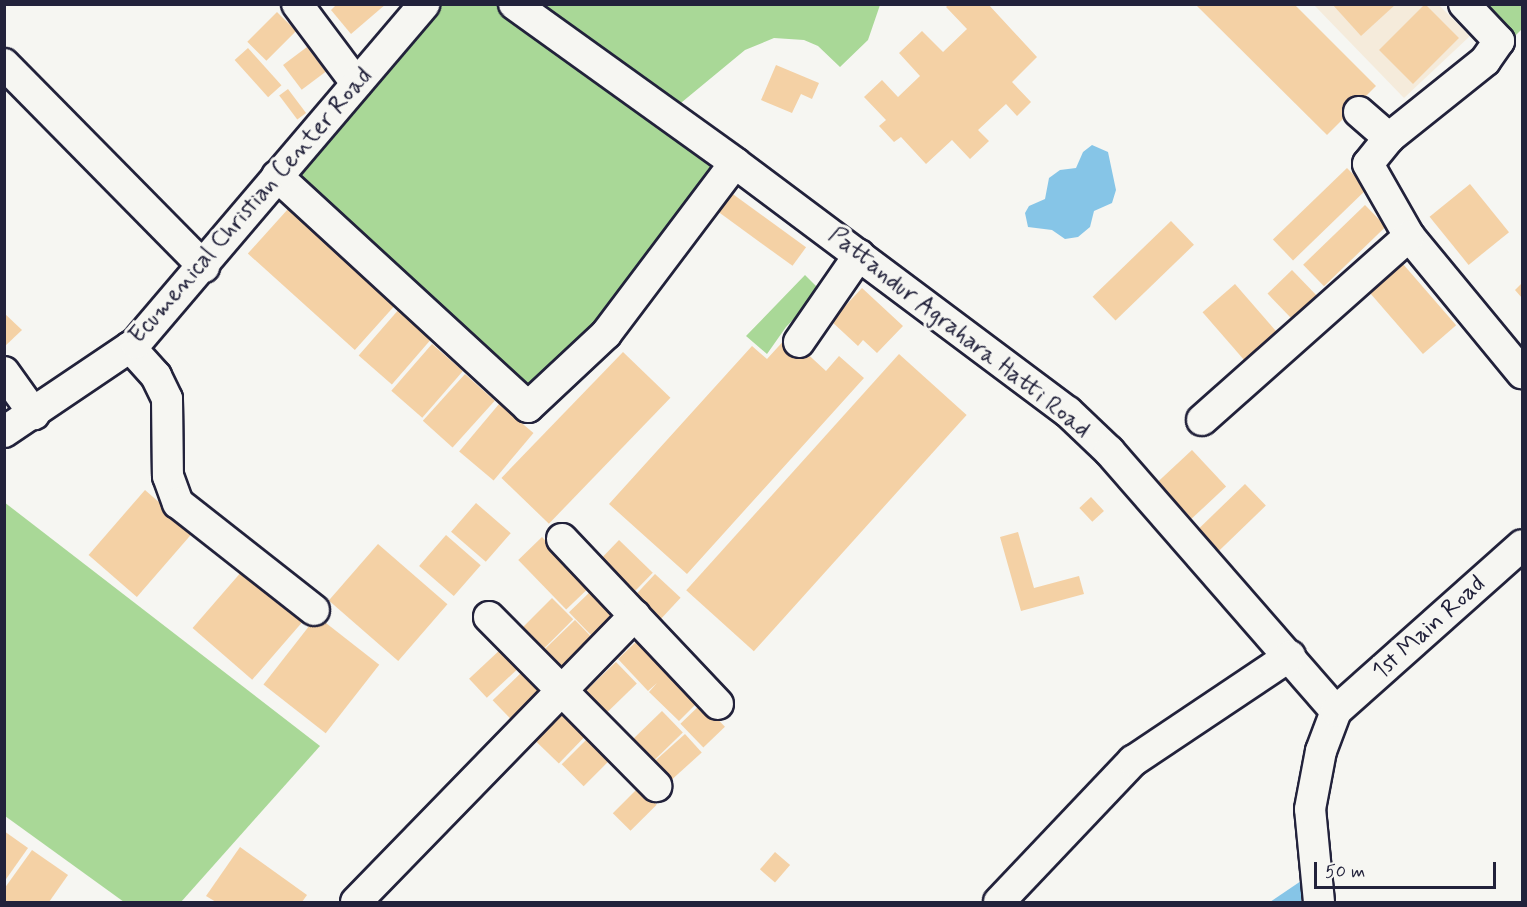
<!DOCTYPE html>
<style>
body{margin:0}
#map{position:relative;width:1527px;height:907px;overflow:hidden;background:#f6f6f2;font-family:Mynerve,sans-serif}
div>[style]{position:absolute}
.built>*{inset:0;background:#f5ebdb}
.green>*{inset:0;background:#a9d897}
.water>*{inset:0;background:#86c5e7}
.building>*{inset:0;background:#f4d1a5;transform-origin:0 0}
.roads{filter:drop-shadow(2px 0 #22223b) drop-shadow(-2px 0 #22223b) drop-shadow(0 2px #22223b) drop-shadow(0 -2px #22223b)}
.minor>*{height:30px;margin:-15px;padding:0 15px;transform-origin:15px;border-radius:15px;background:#f6f6f2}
span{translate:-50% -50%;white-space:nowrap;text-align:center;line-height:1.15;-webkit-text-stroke:6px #f6f6f2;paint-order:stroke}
.street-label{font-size:24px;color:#22223b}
.frame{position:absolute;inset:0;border:6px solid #22223b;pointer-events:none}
.scale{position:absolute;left:1314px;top:862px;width:182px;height:27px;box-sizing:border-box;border:3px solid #22223b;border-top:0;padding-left:8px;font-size:18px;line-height:21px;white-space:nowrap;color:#22223b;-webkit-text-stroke:4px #f6f6f2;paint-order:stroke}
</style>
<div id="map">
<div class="built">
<i style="clip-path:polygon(1314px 5px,1439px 5px,1470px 36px,1404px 98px)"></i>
</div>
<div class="green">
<i style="clip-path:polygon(442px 4px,496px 5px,715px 169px,601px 324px,534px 393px,296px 173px)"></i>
<i style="clip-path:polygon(534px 5px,880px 5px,868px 40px,840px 67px,818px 46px,804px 40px,774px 38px,745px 50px,676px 107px)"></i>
<i style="clip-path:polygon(1488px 5px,1522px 5px,1522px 29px,1516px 35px)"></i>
<i style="clip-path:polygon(805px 275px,821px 291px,786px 327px,767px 354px,746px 336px)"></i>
<i style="clip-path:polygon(4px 502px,320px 746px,181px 902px,124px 902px,5px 816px)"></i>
</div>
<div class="water">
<i style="clip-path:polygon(1092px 145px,1108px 152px,1116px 190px,1112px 203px,1094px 211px,1090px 227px,1078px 237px,1065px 239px,1052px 230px,1028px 227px,1025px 213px,1029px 206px,1045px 199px,1049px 178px,1060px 170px,1076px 168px,1083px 152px)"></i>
<i style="clip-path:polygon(1301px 881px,1301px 902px,1270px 902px)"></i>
</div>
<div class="building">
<i style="clip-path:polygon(337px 4px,386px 4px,351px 34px,331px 10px)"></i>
<i style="clip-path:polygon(949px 4px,988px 4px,1037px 57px,1012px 82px,1031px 102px,1017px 116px,1006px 104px,978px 130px,989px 141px,970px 159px,952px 140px,926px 164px,901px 137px,894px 142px,879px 126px,886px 120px,864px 97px,882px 80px,898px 97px,920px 76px,899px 53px,922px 31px,943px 52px,967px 29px,946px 7px)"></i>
<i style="clip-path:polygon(1195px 4px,1294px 4px,1376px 86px,1327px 135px)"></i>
<i style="clip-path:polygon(1332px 4px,1396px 4px,1361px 36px)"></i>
<i style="left:1425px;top:4px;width:48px;height:65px;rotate:45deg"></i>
<i style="left:277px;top:12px;width:27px;height:42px;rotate:45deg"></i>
<i style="left:307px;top:47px;width:31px;height:30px;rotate:53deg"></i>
<i style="left:248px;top:48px;width:50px;height:18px;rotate:48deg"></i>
<i style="clip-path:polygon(776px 65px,819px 83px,812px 99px,801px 94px,792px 113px,761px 100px)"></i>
<i style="left:288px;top:89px;width:30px;height:11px;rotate:53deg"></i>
<i style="left:1347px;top:168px;width:29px;height:103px;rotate:46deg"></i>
<i style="left:1470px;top:184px;width:62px;height:52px;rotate:51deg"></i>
<i style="left:730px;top:192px;width:94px;height:23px;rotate:36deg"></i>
<i style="left:1365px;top:205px;width:30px;height:86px;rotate:46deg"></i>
<i style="left:288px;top:209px;width:144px;height:60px;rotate:42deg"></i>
<i style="left:1171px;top:221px;width:33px;height:109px;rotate:46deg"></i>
<i style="left:1403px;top:264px;width:81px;height:44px;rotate:49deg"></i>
<i style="left:1292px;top:270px;width:39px;height:34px;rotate:46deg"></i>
<i style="clip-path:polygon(1522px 283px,1522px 298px,1515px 290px)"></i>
<i style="left:1235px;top:284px;width:67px;height:43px;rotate:49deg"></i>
<i style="clip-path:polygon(862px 288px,903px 326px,877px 353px,863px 340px,858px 346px,831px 321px)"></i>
<i style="left:400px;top:308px;width:44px;height:63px;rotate:41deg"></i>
<i style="clip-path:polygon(4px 313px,22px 330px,4px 347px)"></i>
<i style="clip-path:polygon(788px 336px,826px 371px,839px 356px,864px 378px,687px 574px,609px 504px,752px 346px,767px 359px)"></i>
<i style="left:432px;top:344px;width:41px;height:62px;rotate:41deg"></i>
<i style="left:623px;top:352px;width:66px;height:175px;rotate:44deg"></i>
<i style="left:899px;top:354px;width:91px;height:318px;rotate:42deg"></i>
<i style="left:465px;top:374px;width:40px;height:63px;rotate:42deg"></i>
<i style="left:499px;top:404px;width:45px;height:62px;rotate:40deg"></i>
<i style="left:1192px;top:450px;width:50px;height:47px;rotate:47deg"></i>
<i style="left:1245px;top:484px;width:30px;height:69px;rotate:46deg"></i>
<i style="left:145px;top:490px;width:64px;height:86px;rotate:41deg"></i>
<i style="left:1091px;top:497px;width:19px;height:16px;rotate:47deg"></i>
<i style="left:476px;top:503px;width:46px;height:38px;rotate:41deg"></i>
<i style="clip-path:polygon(1018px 532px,1034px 588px,1079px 576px,1084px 594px,1021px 611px,1000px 537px)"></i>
<i style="left:446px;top:535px;width:46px;height:41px;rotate:41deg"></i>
<i style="left:542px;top:537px;width:69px;height:33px;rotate:46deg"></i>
<i style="left:619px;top:540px;width:47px;height:28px;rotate:44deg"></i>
<i style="left:378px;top:544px;width:92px;height:75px;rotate:41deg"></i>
<i style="left:249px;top:563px;width:79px;height:86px;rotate:41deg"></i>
<i style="left:655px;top:574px;width:35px;height:30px;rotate:43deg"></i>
<i style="left:592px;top:590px;width:40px;height:32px;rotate:46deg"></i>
<i style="left:552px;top:598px;width:30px;height:42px;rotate:45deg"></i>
<i style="left:317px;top:616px;width:79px;height:87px;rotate:38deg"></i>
<i style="left:575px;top:620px;width:29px;height:43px;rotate:46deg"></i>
<i style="clip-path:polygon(640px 638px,700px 700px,679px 721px,649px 692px,657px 683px,648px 691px,618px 659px)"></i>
<i style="left:502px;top:648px;width:26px;height:45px;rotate:47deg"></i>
<i style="left:616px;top:662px;width:30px;height:43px;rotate:46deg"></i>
<i style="left:525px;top:669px;width:29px;height:45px;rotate:46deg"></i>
<i style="left:702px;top:703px;width:33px;height:30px;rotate:46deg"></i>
<i style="left:565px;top:711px;width:32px;height:42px;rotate:44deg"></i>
<i style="left:662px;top:711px;width:30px;height:42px;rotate:46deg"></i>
<i style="left:685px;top:734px;width:25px;height:42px;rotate:48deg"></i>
<i style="left:590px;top:736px;width:31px;height:40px;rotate:45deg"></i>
<i style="left:639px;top:787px;width:25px;height:37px;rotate:45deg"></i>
<i style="clip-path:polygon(4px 831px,28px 848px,4px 882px)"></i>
<i style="clip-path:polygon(240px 847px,307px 895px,302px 902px,216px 902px,206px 896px)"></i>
<i style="clip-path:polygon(32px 850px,68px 875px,49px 902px,4px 902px,4px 889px)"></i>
<i style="left:775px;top:852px;width:20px;height:23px;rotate:41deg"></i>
</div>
<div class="roads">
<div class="minor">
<i style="left:297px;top:4px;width:99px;rotate:53.2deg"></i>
<i style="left:514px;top:4px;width:272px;rotate:35.7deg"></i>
<i style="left:735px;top:163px;width:416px;rotate:36.8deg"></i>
<i style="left:1068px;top:412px;width:57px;rotate:43.6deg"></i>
<i style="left:1109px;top:451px;width:345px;rotate:48.9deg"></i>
<i style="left:1464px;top:4px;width:51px;rotate:46.6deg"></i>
<i style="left:1499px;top:41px;width:24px;rotate:125deg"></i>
<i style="left:1485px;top:61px;width:123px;rotate:141.3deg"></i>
<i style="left:1389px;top:138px;width:33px;rotate:129deg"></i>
<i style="left:1368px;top:164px;width:83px;rotate:60.3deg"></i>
<i style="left:1409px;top:236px;width:178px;rotate:50.5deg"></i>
<i style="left:4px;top:64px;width:285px;rotate:45.4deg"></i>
<i style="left:1359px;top:112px;width:40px;rotate:41deg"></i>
<i style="left:277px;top:176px;width:341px;rotate:42.6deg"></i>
<i style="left:528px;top:407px;width:107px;rotate:-43.1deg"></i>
<i style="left:606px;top:334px;width:214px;rotate:-53deg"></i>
<i style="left:799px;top:342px;width:106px;rotate:-55.4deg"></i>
<i style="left:130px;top:347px;width:39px;rotate:48deg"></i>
<i style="left:156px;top:376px;width:25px;rotate:64deg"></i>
<i style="left:167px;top:399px;width:77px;rotate:89.3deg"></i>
<i style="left:168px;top:476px;width:29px;rotate:70deg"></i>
<i style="left:178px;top:503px;width:173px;rotate:38.2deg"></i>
<i style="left:4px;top:372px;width:52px;rotate:54.5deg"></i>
<i style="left:1202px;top:420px;width:277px;rotate:-41.6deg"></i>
<i style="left:4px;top:432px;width:159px;rotate:-34deg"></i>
<i style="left:136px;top:343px;width:445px;rotate:-49.6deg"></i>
<i style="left:562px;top:539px;width:227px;rotate:46.6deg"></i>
<i style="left:489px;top:617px;width:238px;rotate:45.3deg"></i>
<i style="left:356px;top:902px;width:400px;rotate:-45.8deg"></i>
<i style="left:999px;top:902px;width:195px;rotate:-46.5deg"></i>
<i style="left:1133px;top:761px;width:189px;rotate:-33.8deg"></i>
<i style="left:1319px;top:902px;width:93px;rotate:-95.5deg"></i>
<i style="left:1310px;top:809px;width:59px;rotate:-79.3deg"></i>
<i style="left:1321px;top:751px;width:43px;rotate:-69.4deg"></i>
<i style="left:1336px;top:711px;width:249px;rotate:-41.7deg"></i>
</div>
</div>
<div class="street-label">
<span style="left:251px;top:206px;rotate:-49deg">Ecumenical Christian Center Road</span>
<span style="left:959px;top:333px;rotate:38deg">Pattandur Agrahara Hatti Road</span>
<span style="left:1429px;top:628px;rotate:-42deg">1st Main Road</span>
</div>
<div class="frame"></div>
<div class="scale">50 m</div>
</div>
